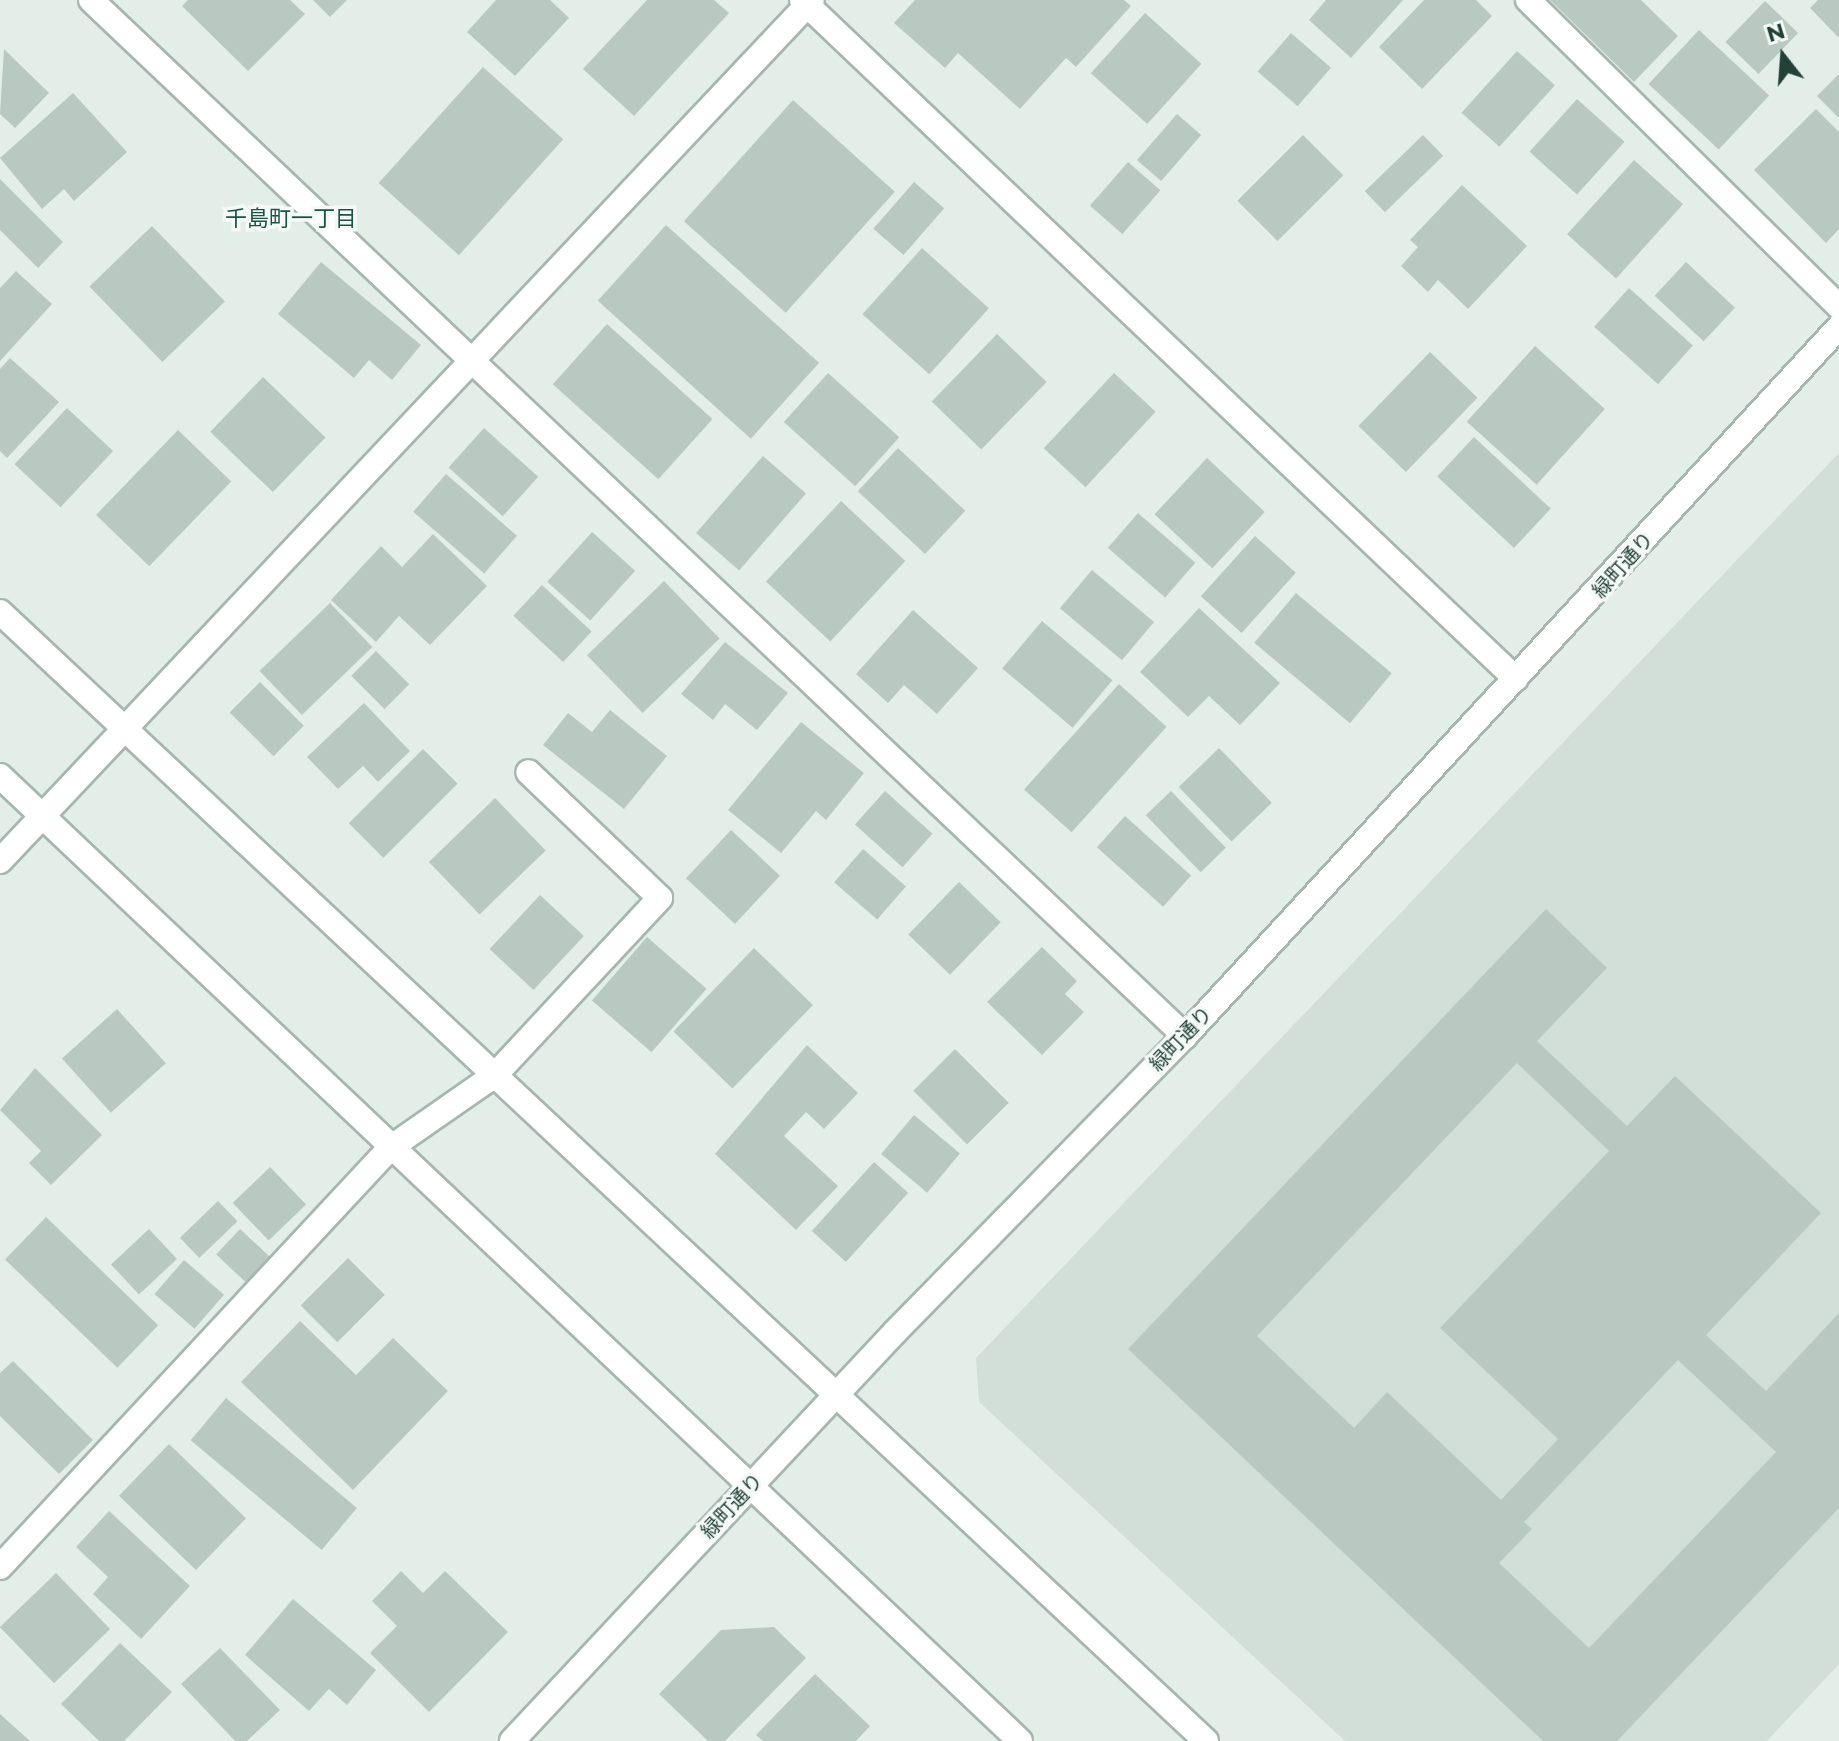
<!DOCTYPE html>
<meta charset="utf-8">
<style>
body{margin:0}
#map{position:relative;width:1839px;height:1741px;overflow:hidden;background:#e4eee9;font-family:Montserrat,"Noto Sans JP",sans-serif}
div>[style]{position:absolute}
.built>*{inset:0;background:#d2ded8}
.building>*{inset:0;background:#b9c9c2;transform-origin:0 0}
.roads{filter:drop-shadow(2px 0 #a6b7b0) drop-shadow(-2px 0 #a6b7b0) drop-shadow(0 2px #a6b7b0) drop-shadow(0 -2px #a6b7b0)}
.minor>*{height:24px;margin:-12px;padding:0 12px;transform-origin:12px;border-radius:12px;background:#fff}
span{translate:-50% -50%;white-space:nowrap;text-align:center;line-height:1.15;-webkit-text-stroke:7px #f5faf8;paint-order:stroke}
.street-label{font-size:20px;color:#224138}
.neighbourhood-label{font-size:22px;color:#1c5545}
.north{position:absolute;left:1743px;top:16px;width:80px;height:80px;-webkit-text-stroke:6px #f5faf8;paint-order:stroke;rotate:343deg;font-size:22px;font-weight:700;line-height:32px;text-align:center;color:#224138}
.north::after{content:'';display:block;margin:auto;width:28px;height:36px;background:#224138;clip-path:polygon(50% 0,100% 100%,50% 72%,0 100%)}
</style>
<div id="map">
<div class="built">
<i style="clip-path:polygon(1839px 453px,1839px 1664px,1767px 1741px,1345px 1741px,979px 1402px,976px 1358px)"></i>
</div>
<div class="building">
<i style="clip-path:polygon(188px 0,290px 0,305px 14px,248px 71px,182px 6px)"></i>
<i style="clip-path:polygon(313px 0,347px 0,330px 17px)"></i>
<i style="clip-path:polygon(496px 0,550px 0,569px 18px,515px 76px,467px 32px)"></i>
<i style="clip-path:polygon(647px 0,714px 0,729px 13px,634px 116px,583px 69px)"></i>
<i style="clip-path:polygon(915px 0,1124px 0,1131px 6px,1076px 67px,1066px 58px,1020px 109px,958px 53px,945px 68px,894px 23px)"></i>
<i style="clip-path:polygon(1326px 0,1403px 0,1351px 58px,1309px 20px)"></i>
<i style="clip-path:polygon(1424px 0,1476px 0,1492px 16px,1422px 89px,1379px 47px)"></i>
<i style="clip-path:polygon(1550px 0,1641px 0,1678px 36px,1634px 82px)"></i>
<i style="clip-path:polygon(1818px 0,1839px 0,1839px 38px,1810px 8px)"></i>
<i style="left:1765px;top:1px;width:46px;height:57px;rotate:44deg"></i>
<i style="left:1145px;top:13px;width:76px;height:81px;rotate:42deg"></i>
<i style="left:1699px;top:30px;width:96px;height:74px;rotate:43deg"></i>
<i style="left:1291px;top:33px;width:53px;height:51px;rotate:41deg"></i>
<i style="clip-path:polygon(4px 49px,49px 93px,15px 128px,0 114px)"></i>
<i style="left:1517px;top:51px;width:51px;height:83px;rotate:42deg"></i>
<i style="left:483px;top:67px;width:108px;height:156px;rotate:42deg"></i>
<i style="clip-path:polygon(1839px 74px,1839px 118px,1817px 96px)"></i>
<i style="clip-path:polygon(73px 93px,127px 152px,74px 201px,64px 189px,42px 209px,0 158px)"></i>
<i style="left:1577px;top:99px;width:64px;height:71px;rotate:42deg"></i>
<i style="left:793px;top:100px;width:137px;height:163px;rotate:42deg"></i>
<i style="clip-path:polygon(1816px 109px,1839px 132px,1839px 229px,1826px 243px,1754px 170px)"></i>
<i style="left:1177px;top:114px;width:32px;height:61px;rotate:41deg"></i>
<i style="left:1303px;top:135px;width:57px;height:93px;rotate:45deg"></i>
<i style="left:1423px;top:135px;width:29px;height:81px;rotate:46deg"></i>
<i style="left:1634px;top:160px;width:66px;height:100px;rotate:42deg"></i>
<i style="left:1128px;top:162px;width:43px;height:58px;rotate:41deg"></i>
<i style="clip-path:polygon(0 179px,63px 242px,38px 268px,0 230px)"></i>
<i style="left:914px;top:182px;width:40px;height:62px;rotate:41deg"></i>
<i style="clip-path:polygon(1462px 185px,1527px 246px,1468px 309px,1438px 280px,1428px 292px,1401px 266px,1418px 247px,1410px 240px)"></i>
<i style="left:666px;top:225px;width:206px;height:102px;rotate:42deg"></i>
<i style="left:152px;top:226px;width:105px;height:87px;rotate:46deg"></i>
<i style="left:922px;top:248px;width:90px;height:89px;rotate:42deg"></i>
<i style="clip-path:polygon(321px 262px,421px 345px,392px 380px,369px 360px,354px 378px,278px 314px)"></i>
<i style="left:1686px;top:262px;width:67px;height:46px;rotate:43deg"></i>
<i style="clip-path:polygon(16px 271px,52px 304px,0 361px,0 288px)"></i>
<i style="left:1629px;top:288px;width:86px;height:52px;rotate:42deg"></i>
<i style="left:607px;top:324px;width:142px;height:81px;rotate:42deg"></i>
<i style="left:997px;top:334px;width:69px;height:94px;rotate:44deg"></i>
<i style="left:1535px;top:346px;width:94px;height:102px;rotate:42deg"></i>
<i style="left:1430px;top:352px;width:66px;height:103px;rotate:44deg"></i>
<i style="clip-path:polygon(10px 358px,59px 402px,7px 458px,0 451px,0 369px)"></i>
<i style="left:828px;top:373px;width:96px;height:66px;rotate:42deg"></i>
<i style="left:1114px;top:373px;width:57px;height:103px;rotate:43deg"></i>
<i style="left:263px;top:377px;width:87px;height:76px;rotate:44deg"></i>
<i style="left:67px;top:408px;width:63px;height:77px;rotate:43deg"></i>
<i style="left:484px;top:428px;width:73px;height:53px;rotate:42deg"></i>
<i style="left:178px;top:430px;width:74px;height:118px;rotate:44deg"></i>
<i style="left:1474px;top:437px;width:105px;height:54px;rotate:43deg"></i>
<i style="left:898px;top:448px;width:92px;height:59px;rotate:43deg"></i>
<i style="left:763px;top:456px;width:57px;height:102px;rotate:41deg"></i>
<i style="left:1207px;top:458px;width:79px;height:77px;rotate:43deg"></i>
<i style="left:446px;top:474px;width:94px;height:50px;rotate:41deg"></i>
<i style="left:841px;top:501px;width:88px;height:110px;rotate:43deg"></i>
<i style="left:1138px;top:513px;width:76px;height:46px;rotate:41deg"></i>
<i style="left:592px;top:532px;width:58px;height:67px;rotate:42deg"></i>
<i style="clip-path:polygon(433px 534px,487px 586px,430px 645px,399px 616px,376px 642px,331px 600px,381px 546px,402px 567px)"></i>
<i style="left:1255px;top:536px;width:55px;height:81px;rotate:42deg"></i>
<i style="left:1092px;top:570px;width:81px;height:50px;rotate:40deg"></i>
<i style="left:664px;top:581px;width:80px;height:107px;rotate:46deg"></i>
<i style="left:542px;top:585px;width:68px;height:42px;rotate:43deg"></i>
<i style="left:1296px;top:593px;width:125px;height:65px;rotate:40deg"></i>
<i style="left:330px;top:603px;width:61px;height:98px;rotate:46deg"></i>
<i style="clip-path:polygon(1199px 608px,1280px 683px,1240px 725px,1209px 696px,1188px 717px,1140px 672px)"></i>
<i style="clip-path:polygon(913px 610px,978px 668px,937px 714px,904px 685px,888px 703px,856px 674px)"></i>
<i style="left:1042px;top:621px;width:92px;height:62px;rotate:40deg"></i>
<i style="clip-path:polygon(725px 642px,788px 693px,757px 730px,725px 704px,713px 720px,681px 694px)"></i>
<i style="left:376px;top:651px;width:47px;height:35px;rotate:45deg"></i>
<i style="left:260px;top:682px;width:62px;height:43px;rotate:45deg"></i>
<i style="left:1119px;top:684px;width:64px;height:142px;rotate:42deg"></i>
<i style="clip-path:polygon(364px 703px,410px 751px,378px 782px,363px 766px,338px 789px,307px 757px)"></i>
<i style="clip-path:polygon(610px 710px,667px 756px,624px 809px,543px 745px,568px 713px,592px 732px)"></i>
<i style="clip-path:polygon(801px 722px,864px 773px,826px 820px,816px 811px,781px 853px,728px 810px)"></i>
<i style="left:1219px;top:748px;width:76px;height:56px;rotate:46deg"></i>
<i style="left:423px;top:749px;width:49px;height:105px;rotate:45deg"></i>
<i style="left:885px;top:791px;width:64px;height:45px;rotate:42deg"></i>
<i style="left:1171px;top:791px;width:79px;height:35px;rotate:46deg"></i>
<i style="left:495px;top:798px;width:73px;height:92px;rotate:46deg"></i>
<i style="left:1125px;top:816px;width:89px;height:42px;rotate:42deg"></i>
<i style="left:731px;top:830px;width:67px;height:66px;rotate:43deg"></i>
<i style="left:863px;top:849px;width:57px;height:44px;rotate:41deg"></i>
<i style="left:959px;top:882px;width:58px;height:73px;rotate:44deg"></i>
<i style="left:540px;top:895px;width:60px;height:74px;rotate:43deg"></i>
<i style="clip-path:polygon(evenodd,1546px 909px,1607px 968px,1537px 1041px,1627px 1126px,1675px 1076px,1821px 1213px,1706px 1335px,1766px 1391px,1839px 1313px,1839px 1508px,1617px 1741px,1543px 1741px,1128px 1349px,1546px 909px,1517px 1063px,1609px 1151px,1440px 1328px,1558px 1439px,1501px 1500px,1387px 1392px,1354px 1428px,1257px 1336px,1517px 1063px,1546px 909px,1678px 1360px,1776px 1452px,1589px 1648px,1499px 1563px,1532px 1529px,1524px 1522px,1678px 1360px)"></i>
<i style="left:647px;top:937px;width:79px;height:84px;rotate:41deg"></i>
<i style="clip-path:polygon(1042px 947px,1077px 981px,1065px 994px,1084px 1012px,1042px 1055px,987px 1002px)"></i>
<i style="left:754px;top:948px;width:82px;height:116px;rotate:44deg"></i>
<i style="left:117px;top:1009px;width:73px;height:74px;rotate:48deg"></i>
<i style="clip-path:polygon(807px 1045px,858px 1093px,824px 1129px,806px 1112px,784px 1136px,838px 1186px,796px 1230px,715px 1154px)"></i>
<i style="left:955px;top:1049px;width:76px;height:59px;rotate:45deg"></i>
<i style="clip-path:polygon(35px 1068px,102px 1135px,51px 1185px,29px 1163px,41px 1151px,0 1110px)"></i>
<i style="left:914px;top:1115px;width:60px;height:51px;rotate:40deg"></i>
<i style="left:874px;top:1162px;width:46px;height:93px;rotate:42deg"></i>
<i style="left:270px;top:1167px;width:52px;height:52px;rotate:46deg"></i>
<i style="left:218px;top:1201px;width:28px;height:53px;rotate:46deg"></i>
<i style="left:46px;top:1217px;width:156px;height:59px;rotate:44deg"></i>
<i style="left:149px;top:1229px;width:41px;height:52px;rotate:47deg"></i>
<i style="left:240px;top:1229px;width:48px;height:35px;rotate:43deg"></i>
<i style="left:348px;top:1258px;width:52px;height:67px;rotate:45deg"></i>
<i style="left:184px;top:1260px;width:53px;height:45px;rotate:41deg"></i>
<i style="clip-path:polygon(300px 1321px,356px 1375px,393px 1338px,448px 1391px,353px 1490px,241px 1382px)"></i>
<i style="clip-path:polygon(13px 1361px,93px 1440px,59px 1474px,0 1416px,0 1373px)"></i>
<i style="left:226px;top:1398px;width:171px;height:55px;rotate:40deg"></i>
<i style="left:169px;top:1444px;width:107px;height:72px;rotate:44deg"></i>
<i style="clip-path:polygon(109px 1511px,190px 1586px,141px 1639px,93px 1594px,108px 1577px,76px 1547px)"></i>
<i style="clip-path:polygon(401px 1571px,423px 1593px,445px 1571px,508px 1632px,429px 1712px,370px 1653px,397px 1626px,372px 1601px)"></i>
<i style="left:56px;top:1573px;width:78px;height:78px;rotate:46deg"></i>
<i style="clip-path:polygon(293px 1599px,376px 1670px,347px 1705px,329px 1689px,309px 1711px,245px 1655px)"></i>
<i style="clip-path:polygon(774px 1627px,806px 1658px,725px 1741px,708px 1741px,659px 1694px,721px 1630px)"></i>
<i style="clip-path:polygon(120px 1643px,172px 1692px,124px 1741px,99px 1741px,61px 1704px)"></i>
<i style="clip-path:polygon(220px 1648px,280px 1710px,247px 1741px,235px 1741px,181px 1684px)"></i>
<i style="clip-path:polygon(815px 1674px,870px 1726px,856px 1741px,763px 1741px,756px 1735px)"></i>
<i style="clip-path:polygon(0 1714px,30px 1741px,0 1741px)"></i>
</div>
<div class="roads">
<div class="minor">
<i style="left:91px;top:0;width:1507px;rotate:43.44deg"></i>
<i style="left:802px;top:0;width:985px;rotate:43.56deg"></i>
<i style="left:1528px;top:0;width:437px;rotate:44.6deg"></i>
<i style="left:0;top:612px;width:1652px;rotate:43.11deg"></i>
<i style="left:0;top:776px;width:1404px;rotate:43.41deg"></i>
<i style="left:0;top:861px;width:1183px;rotate:-46.68deg"></i>
<i style="left:0;top:1567px;width:572px;rotate:-47.05deg"></i>
<i style="left:390px;top:1148px;width:128px;rotate:-34.8deg"></i>
<i style="left:495px;top:1075px;width:242px;rotate:-47deg"></i>
<i style="left:660px;top:898px;width:182px;rotate:-136.3deg"></i>
<i style="left:512px;top:1741px;width:560px;rotate:-46.88deg"></i>
<i style="left:895px;top:1332px;width:414px;rotate:-45.6deg"></i>
<i style="left:1185px;top:1036px;width:965px;rotate:-47.31deg"></i>
</div>
</div>
<div class="street-label">
<span style="left:1623px;top:565px;rotate:-48deg">緑町通り</span>
<span style="left:1181px;top:1039px;rotate:-46deg">緑町通り</span>
<span style="left:732px;top:1506px;rotate:-47deg">緑町通り</span>
</div>
<div class="neighbourhood-label">
<span style="left:291px;top:219px">千島町一丁目</span>
</div>
<div class="north">N</div>
</div>
